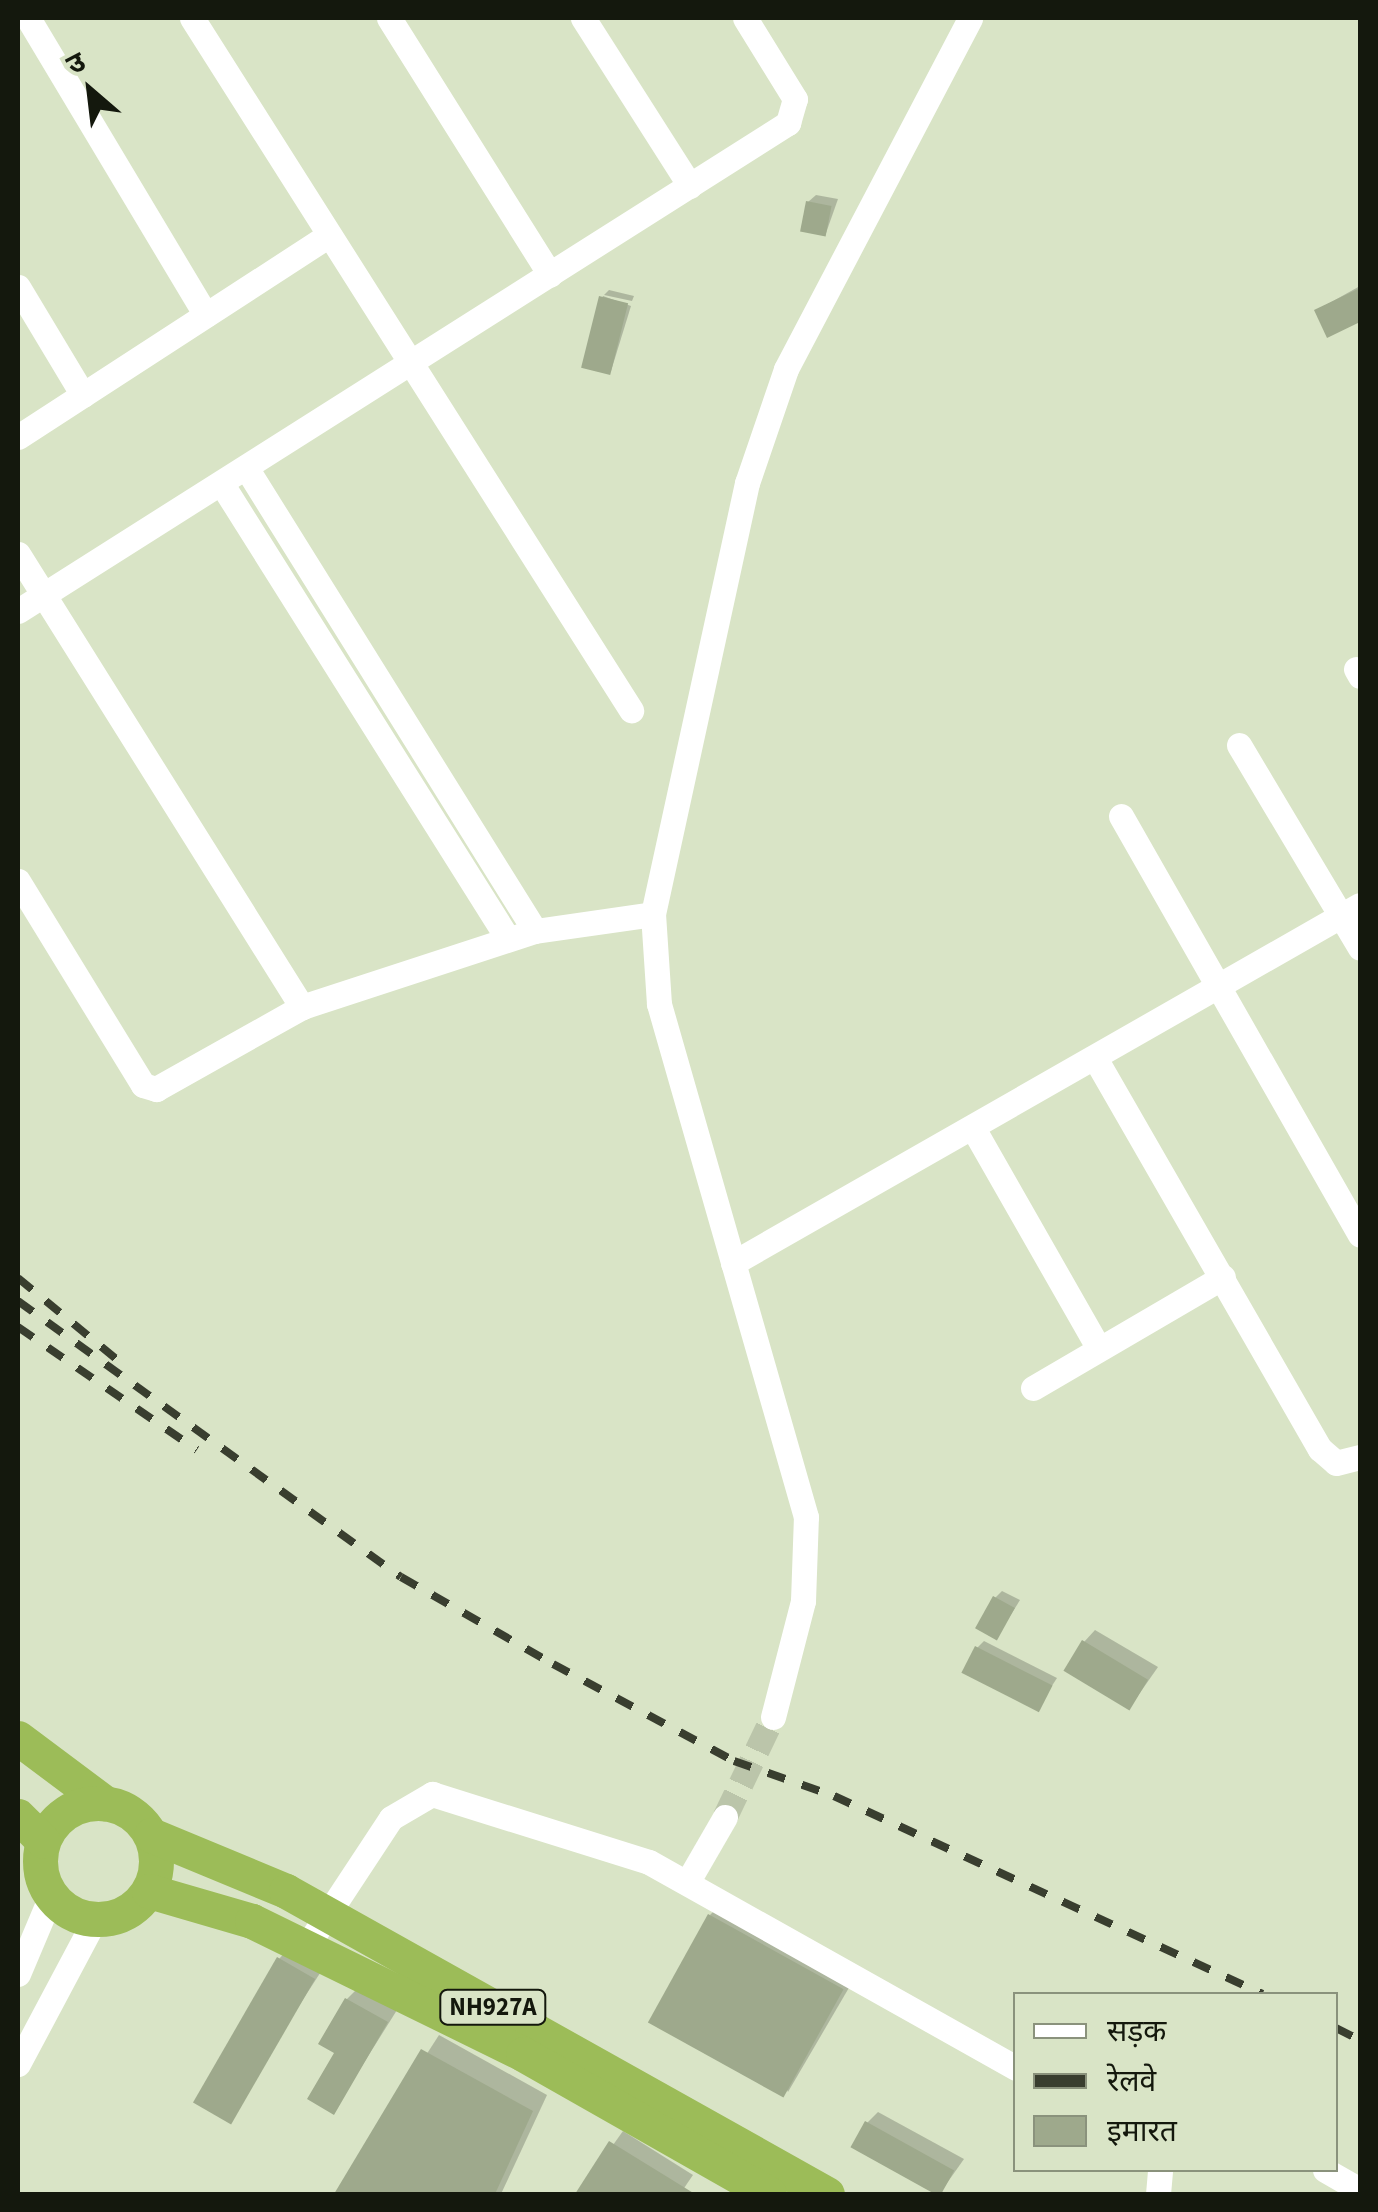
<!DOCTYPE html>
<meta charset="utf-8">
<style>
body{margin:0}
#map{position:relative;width:1378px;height:2212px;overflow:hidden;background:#d9e4c6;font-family:"Source Sans 3","Noto Sans Devanagari",sans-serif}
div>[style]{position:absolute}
.shadow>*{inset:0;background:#0003}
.building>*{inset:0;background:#9ea98c;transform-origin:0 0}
.minor-tunnel>*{height:25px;margin-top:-12.5px;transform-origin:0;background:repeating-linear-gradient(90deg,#bbc5aa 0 25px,transparent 0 37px)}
.minor>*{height:25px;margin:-12.5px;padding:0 12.5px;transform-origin:12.5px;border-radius:12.5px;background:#fff}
.highway>*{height:35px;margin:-17.5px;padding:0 17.5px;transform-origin:17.5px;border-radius:17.5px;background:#9cbc58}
.highway>.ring{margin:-17.5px;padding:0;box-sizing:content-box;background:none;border:35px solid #9cbc58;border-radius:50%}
.rail>*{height:8px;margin-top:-4px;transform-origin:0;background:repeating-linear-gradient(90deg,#393e2f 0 18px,transparent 0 36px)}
span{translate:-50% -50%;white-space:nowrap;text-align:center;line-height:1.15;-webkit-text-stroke:9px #d9e4c6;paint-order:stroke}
.shield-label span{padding:2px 8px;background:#d9e4c6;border:2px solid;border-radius:8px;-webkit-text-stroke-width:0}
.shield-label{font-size:25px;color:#14180d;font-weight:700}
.frame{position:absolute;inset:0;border:20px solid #14180d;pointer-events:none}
.legend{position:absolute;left:1013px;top:1992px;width:325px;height:180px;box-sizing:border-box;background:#d9e4c6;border:2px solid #8a927c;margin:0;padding:12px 18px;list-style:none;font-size:30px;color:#14180d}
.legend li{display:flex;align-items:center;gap:20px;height:50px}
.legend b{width:50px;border:2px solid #8a927c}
.north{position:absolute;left:40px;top:40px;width:100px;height:100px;-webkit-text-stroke:8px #d9e4c6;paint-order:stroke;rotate:332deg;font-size:28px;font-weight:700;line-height:40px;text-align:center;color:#14180d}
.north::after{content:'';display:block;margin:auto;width:35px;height:45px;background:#14180d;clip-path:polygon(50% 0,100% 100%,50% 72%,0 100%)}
</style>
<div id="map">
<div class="shadow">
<i style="clip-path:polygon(816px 195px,838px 199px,826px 233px,808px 202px)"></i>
<i style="clip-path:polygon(1360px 286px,1360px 319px,1328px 335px,1317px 310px)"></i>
<i style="clip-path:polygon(609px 290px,634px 296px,632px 301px,604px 295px)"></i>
<i style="clip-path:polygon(603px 296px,631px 306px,611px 371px,602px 298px)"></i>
<i style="clip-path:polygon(1002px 1591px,1020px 1600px,997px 1637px,995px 1598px)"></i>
<i style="clip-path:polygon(1095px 1630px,1158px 1667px,1130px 1707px,1084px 1642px)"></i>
<i style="clip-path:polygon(984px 1641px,1057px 1678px,1037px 1709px,977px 1648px)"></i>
<i style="clip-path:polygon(725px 1900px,857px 1974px,788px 2092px,710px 1915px)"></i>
<i style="clip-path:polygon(290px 1947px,324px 1967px,225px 2120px,279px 1959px)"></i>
<i style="clip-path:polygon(358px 1988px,397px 2010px,333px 2112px,347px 1999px)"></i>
<i style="clip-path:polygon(439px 2035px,547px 2095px,501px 2194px,337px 2193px)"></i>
<i style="clip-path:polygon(878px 2112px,964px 2159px,940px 2193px,867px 2123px)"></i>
<i style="clip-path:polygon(623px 2131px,693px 2175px,680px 2194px,578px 2194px)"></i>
</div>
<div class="building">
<i style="left:806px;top:201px;width:26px;height:31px;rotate:11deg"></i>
<i style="clip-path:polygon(1360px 288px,1360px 322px,1327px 338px,1314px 310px)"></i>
<i style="left:599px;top:296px;width:30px;height:74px;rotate:14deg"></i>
<i style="left:993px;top:1596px;width:25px;height:37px;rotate:29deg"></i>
<i style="left:1082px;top:1640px;width:77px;height:36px;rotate:31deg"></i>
<i style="left:975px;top:1646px;width:87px;height:30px;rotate:27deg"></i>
<i style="left:708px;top:1914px;width:155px;height:124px;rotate:29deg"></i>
<i style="left:277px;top:1957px;width:44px;height:168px;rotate:30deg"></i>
<i style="clip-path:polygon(345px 1998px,388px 2022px,334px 2115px,307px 2099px,334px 2053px,318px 2044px)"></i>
<i style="clip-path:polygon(421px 2049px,533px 2111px,495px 2194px,334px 2194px)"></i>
<i style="left:865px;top:2121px;width:102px;height:30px;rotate:29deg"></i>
<i style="clip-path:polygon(609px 2141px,695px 2194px,575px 2194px)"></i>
</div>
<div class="minor-tunnel">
<i style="left:725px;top:1817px;width:111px;rotate:-64.4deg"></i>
</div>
<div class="minor">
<i style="left:28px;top:18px;width:346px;rotate:59.1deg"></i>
<i style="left:192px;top:18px;width:820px;rotate:57.61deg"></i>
<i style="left:389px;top:18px;width:303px;rotate:57.9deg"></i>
<i style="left:583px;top:18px;width:199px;rotate:57.5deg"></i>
<i style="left:18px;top:287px;width:126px;rotate:59deg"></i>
<i style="left:18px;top:437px;width:369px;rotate:-33deg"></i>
<i style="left:247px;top:469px;width:544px;rotate:58.06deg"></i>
<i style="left:223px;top:486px;width:535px;rotate:57.82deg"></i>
<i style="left:18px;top:554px;width:535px;rotate:57.92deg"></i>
<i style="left:18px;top:611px;width:912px;rotate:-32.37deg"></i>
<i style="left:788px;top:123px;width:25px;rotate:-74deg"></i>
<i style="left:795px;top:99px;width:95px;rotate:-121.7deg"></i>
<i style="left:1356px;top:669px;width:8px;rotate:60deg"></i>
<i style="left:1239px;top:745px;width:236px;rotate:59.2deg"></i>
<i style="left:1121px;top:816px;width:482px;rotate:60.3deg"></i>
<i style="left:18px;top:881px;width:239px;rotate:58.5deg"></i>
<i style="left:143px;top:1085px;width:14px;rotate:17deg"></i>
<i style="left:156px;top:1089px;width:167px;rotate:-29.3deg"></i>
<i style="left:302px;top:1007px;width:245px;rotate:-18.1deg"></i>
<i style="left:535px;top:931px;width:119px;rotate:-8.2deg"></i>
<i style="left:1095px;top:1058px;width:451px;rotate:60.1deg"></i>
<i style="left:1320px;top:1449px;width:21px;rotate:41deg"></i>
<i style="left:1336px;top:1463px;width:25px;rotate:-14deg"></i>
<i style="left:973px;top:1128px;width:254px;rotate:60.3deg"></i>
<i style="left:733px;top:1263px;width:722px;rotate:-29.73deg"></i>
<i style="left:1033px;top:1388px;width:220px;rotate:-30.3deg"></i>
<i style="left:773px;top:1717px;width:120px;rotate:-75.5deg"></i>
<i style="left:803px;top:1601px;width:84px;rotate:-88deg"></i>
<i style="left:806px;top:1517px;width:534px;rotate:-105.99deg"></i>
<i style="left:659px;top:1004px;width:90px;rotate:-93.8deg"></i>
<i style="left:653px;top:914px;width:441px;rotate:-77.7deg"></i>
<i style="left:747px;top:483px;width:120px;rotate:-71.1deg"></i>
<i style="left:786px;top:369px;width:396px;rotate:-62.3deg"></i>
<i style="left:688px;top:1881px;width:74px;rotate:-60deg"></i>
<i style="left:306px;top:1947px;width:154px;rotate:-56.6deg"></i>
<i style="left:391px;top:1818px;width:48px;rotate:-30.3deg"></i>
<i style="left:432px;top:1794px;width:227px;rotate:17.4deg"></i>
<i style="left:649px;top:1862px;width:421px;rotate:29.3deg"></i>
<i style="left:18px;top:1974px;width:85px;rotate:-67.1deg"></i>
<i style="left:18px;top:2064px;width:164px;rotate:-62deg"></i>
<i style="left:1325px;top:2170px;width:40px;rotate:29.7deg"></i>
<i style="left:1158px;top:2194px;width:24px;rotate:-85deg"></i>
</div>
<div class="highway">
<i style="left:18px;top:1738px;width:109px;rotate:36.8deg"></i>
<i class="ring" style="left:40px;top:1803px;width:81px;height:81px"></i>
<i style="left:18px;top:1816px;width:35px;rotate:45deg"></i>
<i style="left:151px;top:1835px;width:146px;rotate:22.5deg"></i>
<i style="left:286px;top:1891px;width:620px;rotate:29.25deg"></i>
<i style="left:149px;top:1891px;width:107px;rotate:16.2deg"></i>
<i style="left:252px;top:1921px;width:302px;rotate:26.1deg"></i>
<i style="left:523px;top:2054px;width:283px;rotate:29.6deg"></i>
</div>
<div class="rail">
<i style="left:18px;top:1278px;width:134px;rotate:39.5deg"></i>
<i style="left:18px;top:1301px;width:472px;rotate:35.8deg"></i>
<i style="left:401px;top:1577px;width:175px;rotate:29.8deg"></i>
<i style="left:553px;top:1664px;width:205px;rotate:28.2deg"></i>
<i style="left:734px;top:1761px;width:106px;rotate:19.3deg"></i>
<i style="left:834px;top:1796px;width:472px;rotate:24.8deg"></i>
<i style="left:18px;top:1327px;width:217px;rotate:34.5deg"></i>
<i style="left:1336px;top:2028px;width:27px;rotate:27deg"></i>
</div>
<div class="shield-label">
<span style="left:493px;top:2007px">NH927A</span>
</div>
<div class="frame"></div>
<ul class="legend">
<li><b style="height:12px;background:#fff"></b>सड़क</li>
<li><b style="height:12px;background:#393e2f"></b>रेलवे</li>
<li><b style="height:28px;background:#9ea98c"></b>इमारत</li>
</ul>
<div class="north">उ</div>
</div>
